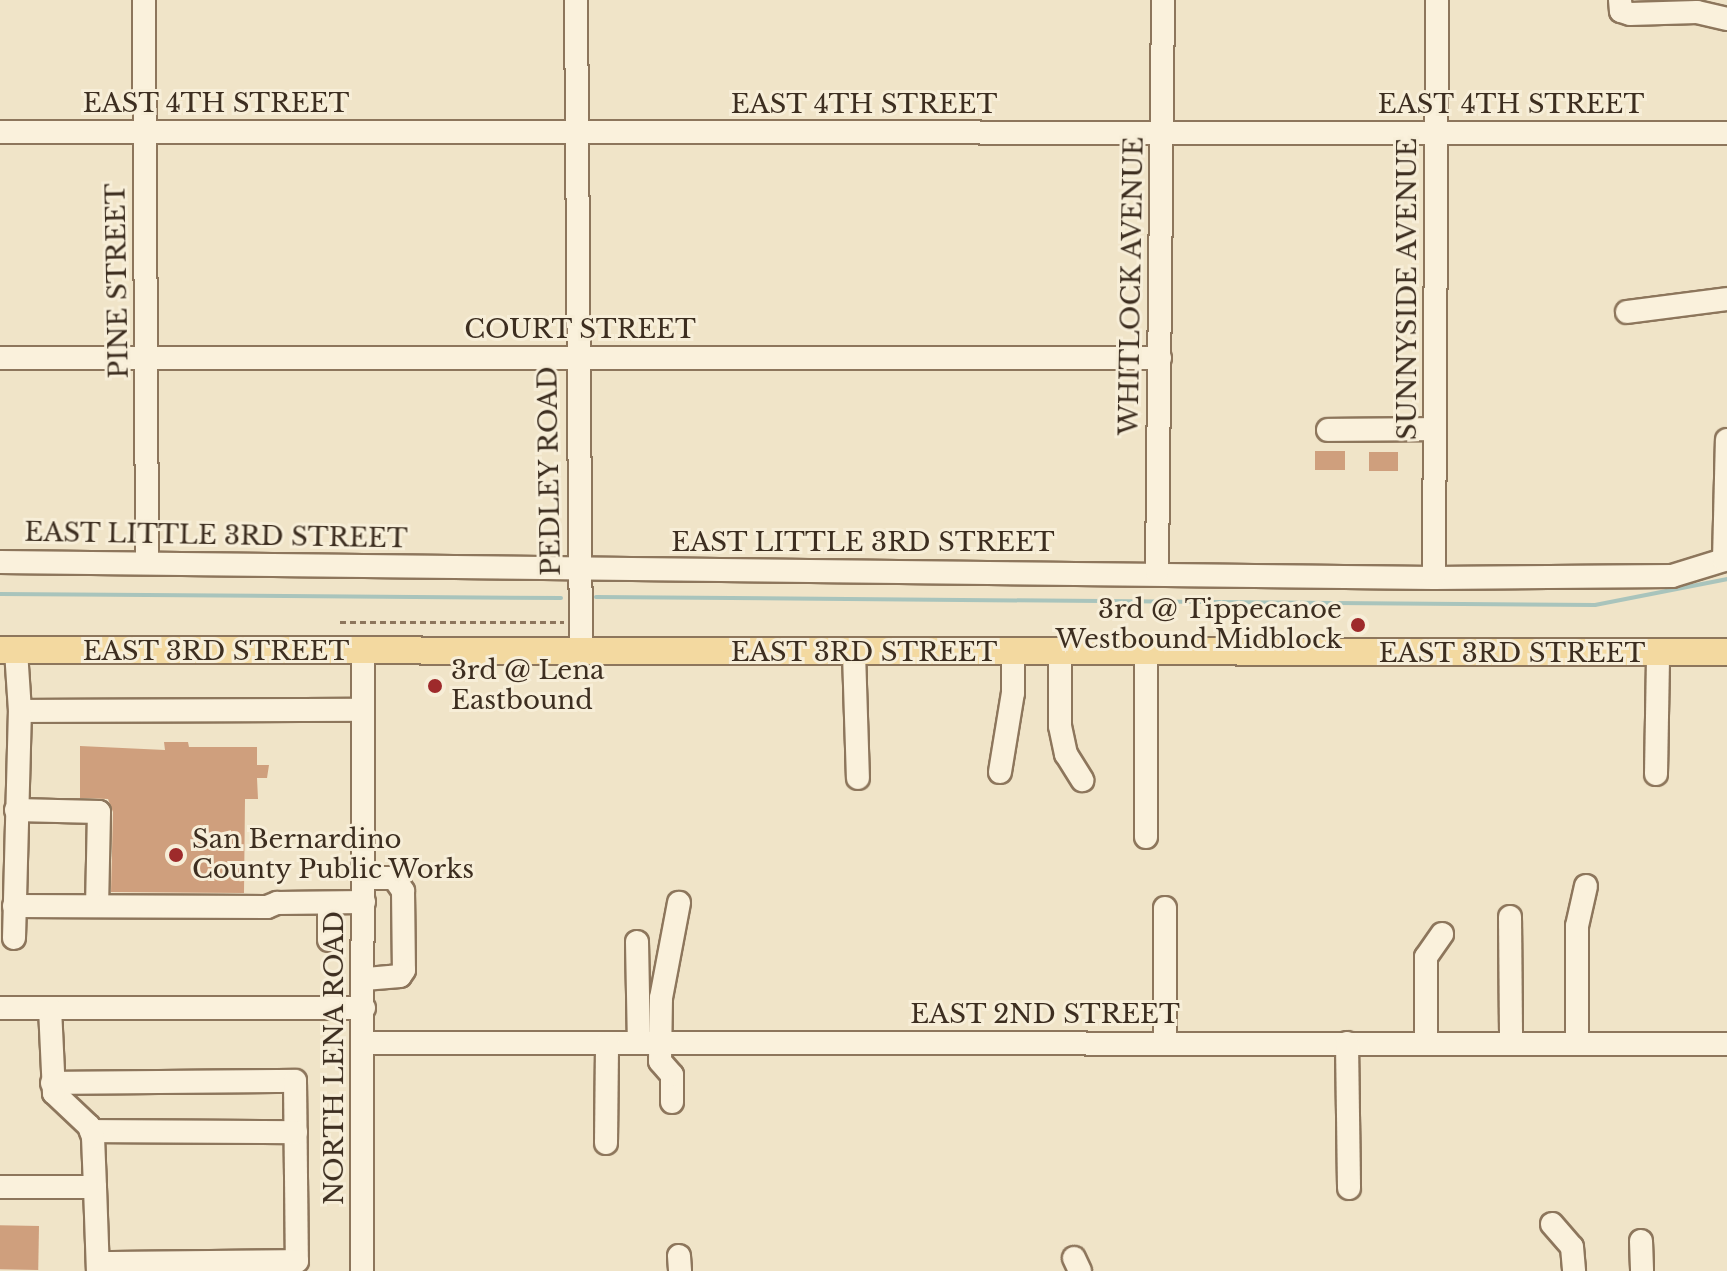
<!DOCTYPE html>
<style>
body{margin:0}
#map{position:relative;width:1727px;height:1271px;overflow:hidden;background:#f0e4c8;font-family:"Libre Baskerville",serif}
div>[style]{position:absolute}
.stream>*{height:4px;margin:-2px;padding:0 2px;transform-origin:2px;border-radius:2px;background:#a9c4bc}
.building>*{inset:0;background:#cf9f7d;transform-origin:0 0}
.path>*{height:3px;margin-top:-1.5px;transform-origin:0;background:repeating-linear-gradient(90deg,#8d765c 0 6px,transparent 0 10px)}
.roads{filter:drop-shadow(2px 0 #8d765c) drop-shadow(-2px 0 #8d765c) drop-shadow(0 2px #8d765c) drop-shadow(0 -2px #8d765c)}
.minor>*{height:22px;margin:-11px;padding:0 11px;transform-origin:11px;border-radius:11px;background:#faf1dc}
.major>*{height:26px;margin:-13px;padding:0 13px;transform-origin:13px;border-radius:13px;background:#f3d9a0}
.dots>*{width:22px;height:22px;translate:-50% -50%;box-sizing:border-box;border:4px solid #f7eed8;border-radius:50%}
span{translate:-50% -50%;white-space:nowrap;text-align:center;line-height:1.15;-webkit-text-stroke:6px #f7eed8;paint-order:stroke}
.street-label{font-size:26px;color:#3d2e20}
.poi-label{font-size:26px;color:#3d2e20}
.right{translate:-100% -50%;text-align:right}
.left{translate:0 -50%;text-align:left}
</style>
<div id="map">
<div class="stream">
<i style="left:0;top:594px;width:561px;rotate:0.41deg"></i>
<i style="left:596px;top:597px;width:999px;rotate:0.46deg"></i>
<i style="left:1595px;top:605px;width:135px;rotate:-11.1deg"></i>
</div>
<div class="building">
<i style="left:1315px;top:451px;width:30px;height:19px"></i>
<i style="left:1369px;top:452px;width:29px;height:19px"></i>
<i style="clip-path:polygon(164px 742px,188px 742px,189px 747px,257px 747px,257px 765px,269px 765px,267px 778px,257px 778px,258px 799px,245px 799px,244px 893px,111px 892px,113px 812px,108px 799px,80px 798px,80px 746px,165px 750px)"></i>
<i style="left:39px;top:1226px;width:44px;height:39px;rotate:91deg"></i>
</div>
<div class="path">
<i style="left:340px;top:622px;width:224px"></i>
</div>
<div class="roads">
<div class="minor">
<i style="left:144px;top:0;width:562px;rotate:89.69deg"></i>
<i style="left:576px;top:0;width:653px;rotate:89.56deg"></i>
<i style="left:1620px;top:0;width:11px;rotate:85deg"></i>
<i style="left:1621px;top:11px;width:9px;rotate:18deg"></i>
<i style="left:1630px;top:14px;width:67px;rotate:-1.7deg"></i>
<i style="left:1697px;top:12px;width:31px;rotate:13deg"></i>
<i style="left:0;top:132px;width:1727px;rotate:0.03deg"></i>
<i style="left:1627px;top:312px;width:101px;rotate:-7.4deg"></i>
<i style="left:0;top:358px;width:1160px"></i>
<i style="left:1328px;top:430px;width:107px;rotate:-0.5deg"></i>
<i style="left:0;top:562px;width:1434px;rotate:0.64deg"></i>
<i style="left:1434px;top:578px;width:238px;rotate:-0.5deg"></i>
<i style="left:1672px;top:576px;width:54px;rotate:-17.1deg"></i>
<i style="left:1724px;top:560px;width:120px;rotate:-88.6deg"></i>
<i style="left:1157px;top:572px;width:572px;rotate:-89.4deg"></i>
<i style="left:1434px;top:578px;width:578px;rotate:-89.7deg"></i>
<i style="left:854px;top:653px;width:125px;rotate:88.2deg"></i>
<i style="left:1146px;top:653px;width:184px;rotate:90deg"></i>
<i style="left:1060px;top:654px;width:72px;rotate:90deg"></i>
<i style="left:1060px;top:726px;width:29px;rotate:78deg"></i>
<i style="left:1066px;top:754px;width:31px;rotate:58deg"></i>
<i style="left:20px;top:711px;width:343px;rotate:-0.2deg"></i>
<i style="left:1000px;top:772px;width:80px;rotate:-80.7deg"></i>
<i style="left:1013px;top:693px;width:40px;rotate:-90deg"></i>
<i style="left:1656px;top:774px;width:120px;rotate:-89deg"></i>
<i style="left:16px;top:810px;width:83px;rotate:1.4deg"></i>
<i style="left:99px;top:812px;width:94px;rotate:91.2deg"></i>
<i style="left:364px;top:878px;width:30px"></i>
<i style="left:394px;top:878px;width:16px;rotate:55deg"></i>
<i style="left:403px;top:891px;width:79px;rotate:89.3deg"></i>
<i style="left:404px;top:970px;width:7px;rotate:124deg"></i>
<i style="left:400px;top:976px;width:36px;rotate:175deg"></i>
<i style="left:329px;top:903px;width:37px;rotate:90deg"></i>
<i style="left:14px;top:906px;width:253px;rotate:0.2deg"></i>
<i style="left:267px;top:907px;width:11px;rotate:-22deg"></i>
<i style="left:277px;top:903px;width:87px;rotate:-0.7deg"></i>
<i style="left:1165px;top:908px;width:135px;rotate:90deg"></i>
<i style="left:1510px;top:917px;width:126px;rotate:89.5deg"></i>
<i style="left:14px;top:938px;width:227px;rotate:-88.5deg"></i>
<i style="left:20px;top:711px;width:61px;rotate:-93.8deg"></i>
<i style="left:637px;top:942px;width:101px;rotate:88.9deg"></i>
<i style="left:0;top:1008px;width:364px"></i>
<i style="left:364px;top:1043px;width:1363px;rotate:0.04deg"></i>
<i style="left:1347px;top:1043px;width:145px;rotate:89.2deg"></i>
<i style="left:1426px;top:1043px;width:86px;rotate:-90deg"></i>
<i style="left:1426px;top:957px;width:28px;rotate:-55deg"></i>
<i style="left:1577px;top:1043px;width:117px;rotate:-90deg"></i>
<i style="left:1577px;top:926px;width:41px;rotate:-77.3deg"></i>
<i style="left:52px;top:1083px;width:243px;rotate:-0.5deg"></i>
<i style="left:295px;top:1081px;width:180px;rotate:89.4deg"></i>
<i style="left:297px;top:1261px;width:199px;rotate:179.4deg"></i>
<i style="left:672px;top:1102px;width:27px;rotate:-90deg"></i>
<i style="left:672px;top:1075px;width:18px;rotate:-131deg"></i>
<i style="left:660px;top:1061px;width:63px;rotate:-89.1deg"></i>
<i style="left:661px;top:998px;width:97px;rotate:-79.3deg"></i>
<i style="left:91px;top:1131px;width:205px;rotate:0.3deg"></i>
<i style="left:606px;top:1143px;width:100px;rotate:-89.4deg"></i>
<i style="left:0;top:1187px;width:95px"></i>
<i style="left:95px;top:1187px;width:50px;rotate:-92.3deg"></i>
<i style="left:93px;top:1137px;width:12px;rotate:-110deg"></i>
<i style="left:89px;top:1126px;width:48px;rotate:-136.7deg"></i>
<i style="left:54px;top:1093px;width:85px;rotate:-92.7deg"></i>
<i style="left:95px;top:1187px;width:84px;rotate:88deg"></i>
<i style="left:1552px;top:1224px;width:30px;rotate:49deg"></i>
<i style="left:1572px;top:1247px;width:24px;rotate:85deg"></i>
<i style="left:1641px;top:1241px;width:30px;rotate:88deg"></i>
<i style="left:679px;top:1256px;width:15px;rotate:86deg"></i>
<i style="left:1074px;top:1258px;width:14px;rotate:65deg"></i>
<i style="left:362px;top:1271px;width:618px;rotate:-89.91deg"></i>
</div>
<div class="major">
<i style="left:0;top:650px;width:1727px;rotate:0.07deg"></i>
</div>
</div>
<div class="dots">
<i style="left:1358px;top:625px;background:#9e2a2b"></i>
<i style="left:435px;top:686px;background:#9e2a2b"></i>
<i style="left:176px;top:855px;background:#9e2a2b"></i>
</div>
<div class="street-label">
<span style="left:216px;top:104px">EAST 4TH STREET</span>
<span style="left:864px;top:105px">EAST 4TH STREET</span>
<span style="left:1511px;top:105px">EAST 4TH STREET</span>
<span style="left:118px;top:281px;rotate:-91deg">PINE STREET</span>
<span style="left:1132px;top:286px;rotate:-89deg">WHITLOCK AVENUE</span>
<span style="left:1408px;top:289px;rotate:-90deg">SUNNYSIDE AVENUE</span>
<span style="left:580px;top:330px">COURT STREET</span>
<span style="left:550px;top:471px;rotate:-91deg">PEDLEY ROAD</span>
<span style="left:216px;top:536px;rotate:1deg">EAST LITTLE 3RD STREET</span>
<span style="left:863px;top:543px">EAST LITTLE 3RD STREET</span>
<span style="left:216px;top:652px">EAST 3RD STREET</span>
<span style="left:864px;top:653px">EAST 3RD STREET</span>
<span style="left:1512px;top:654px">EAST 3RD STREET</span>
<span style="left:1045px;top:1015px">EAST 2ND STREET</span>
<span style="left:335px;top:1058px;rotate:-90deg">NORTH LENA ROAD</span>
</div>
<div class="poi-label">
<span class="right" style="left:1342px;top:625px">3rd @ Tippecanoe<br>Westbound Midblock</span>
<span class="left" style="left:451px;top:686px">3rd @ Lena<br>Eastbound</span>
<span class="left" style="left:192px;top:855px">San Bernardino<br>County Public Works</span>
</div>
</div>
